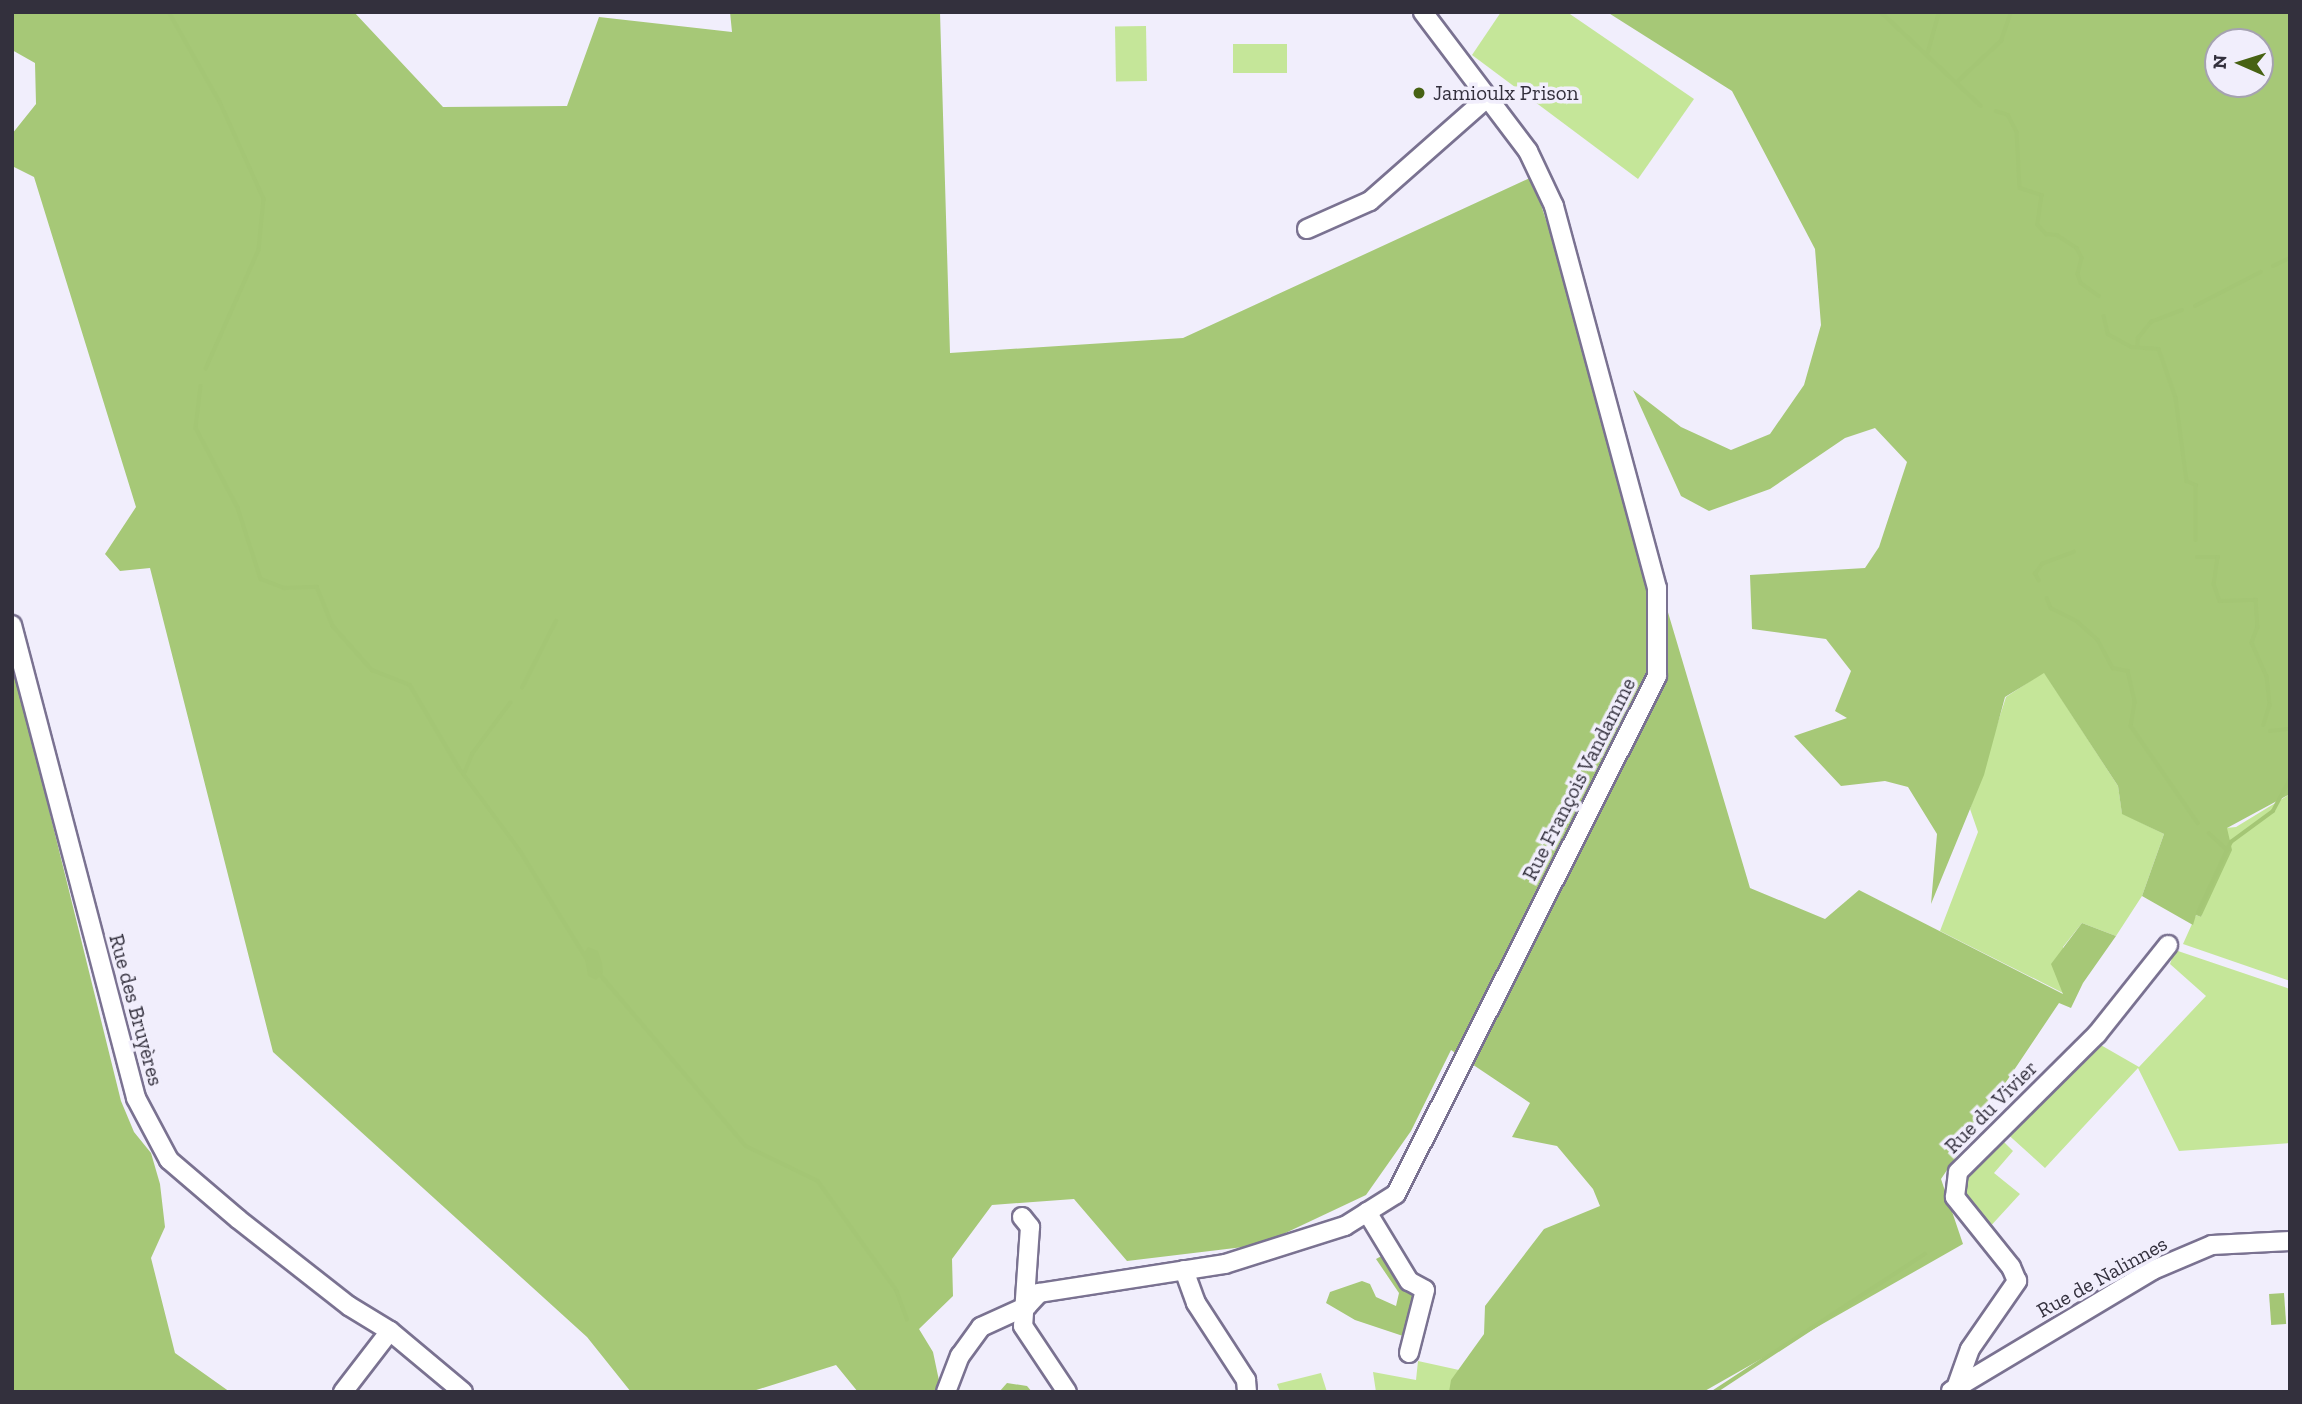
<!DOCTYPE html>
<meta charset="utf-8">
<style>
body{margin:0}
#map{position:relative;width:2302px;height:1404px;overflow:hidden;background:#f1eefc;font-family:"Zilla Slab",serif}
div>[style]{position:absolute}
.green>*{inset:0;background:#c5e699;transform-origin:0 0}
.forest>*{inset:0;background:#a6c877}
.water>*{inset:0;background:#a4c675;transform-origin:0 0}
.stream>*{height:3.5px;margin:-1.75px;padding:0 1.75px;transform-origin:1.75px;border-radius:1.75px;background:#a4c675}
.roads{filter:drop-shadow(2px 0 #7a7291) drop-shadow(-2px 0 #7a7291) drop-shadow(0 2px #7a7291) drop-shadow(0 -2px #7a7291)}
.minor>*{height:18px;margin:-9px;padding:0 9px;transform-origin:9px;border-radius:9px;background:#fff}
.dots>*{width:19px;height:19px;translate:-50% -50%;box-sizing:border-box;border:4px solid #f1eefc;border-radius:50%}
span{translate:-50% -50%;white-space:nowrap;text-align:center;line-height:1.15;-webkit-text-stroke:7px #f1eefc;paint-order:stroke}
.poi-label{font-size:21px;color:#33303d}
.left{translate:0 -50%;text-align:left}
.street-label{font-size:21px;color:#33303d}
.frame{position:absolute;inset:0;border:14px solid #33303d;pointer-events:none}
.north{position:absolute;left:2204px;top:28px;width:70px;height:70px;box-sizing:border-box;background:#f1eefc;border:2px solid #a5a2b0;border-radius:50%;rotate:273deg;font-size:19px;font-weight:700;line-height:28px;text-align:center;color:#33303d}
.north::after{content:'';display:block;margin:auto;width:24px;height:32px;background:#476213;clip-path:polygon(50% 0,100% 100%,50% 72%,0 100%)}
</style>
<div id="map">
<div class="green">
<i style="clip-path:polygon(1501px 12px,1567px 12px,1694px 99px,1638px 179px,1472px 55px)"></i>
<i style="left:1146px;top:26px;width:55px;height:31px;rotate:89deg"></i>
<i style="left:1287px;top:44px;width:29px;height:54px;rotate:90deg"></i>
<i style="clip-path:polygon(2044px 672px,2118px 786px,2122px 813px,2164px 834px,2142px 896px,2116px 936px,2082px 923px,2063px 947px,2065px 994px,1940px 931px,1978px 832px,1970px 809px,2006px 697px)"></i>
<i style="clip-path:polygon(2290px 794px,2290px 981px,2183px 944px,2196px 915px,2201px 917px,2226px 828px,2236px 827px)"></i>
<i style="clip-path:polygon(2175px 950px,2290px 989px,2290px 1143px,2179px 1151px,2138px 1068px,2045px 1168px,2003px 1130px,2099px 1044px,2139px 1067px,2206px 996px,2170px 964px)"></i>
<i style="clip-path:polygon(1998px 1136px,2013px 1151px,1994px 1173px,2020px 1194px,1987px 1230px,1962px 1197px,1967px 1170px)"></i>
<i style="clip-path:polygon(1418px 1361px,1459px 1370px,1449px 1392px,1376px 1392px,1373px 1372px,1416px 1380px)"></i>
<i style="clip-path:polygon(1321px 1373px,1327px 1392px,1280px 1392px,1277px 1384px)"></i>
</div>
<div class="forest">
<i style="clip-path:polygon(12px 12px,354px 12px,443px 107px,567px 106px,599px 17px,732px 32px,730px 12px,940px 12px,950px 353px,1183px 338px,1532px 177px,1609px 414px,1750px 888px,1825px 919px,1859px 890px,2063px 994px,2051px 964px,2082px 923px,2116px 936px,2083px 983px,2071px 1008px,2059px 1003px,1941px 1179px,1963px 1244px,1703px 1392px,1449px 1392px,1451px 1380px,1484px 1334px,1485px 1306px,1544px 1229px,1600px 1206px,1593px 1189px,1557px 1146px,1512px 1137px,1530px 1103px,1451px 1050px,1411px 1131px,1366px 1195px,1260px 1245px,1127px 1261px,1074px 1199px,992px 1205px,952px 1259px,953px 1296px,919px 1329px,933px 1352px,941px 1390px,858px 1392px,836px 1365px,750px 1392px,631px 1392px,587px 1337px,273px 1052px,150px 568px,120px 571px,105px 554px,136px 507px,34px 177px,12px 166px,12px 134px,36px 104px,35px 63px,12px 50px)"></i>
<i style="clip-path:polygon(evenodd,1607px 12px,2290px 12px,2290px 794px,2227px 828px,2232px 850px,2201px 917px,2196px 915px,2193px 925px,2142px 896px,2164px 834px,2122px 814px,2118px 786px,2044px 673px,2005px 697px,1984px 775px,1931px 904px,1937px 834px,1908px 787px,1885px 781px,1841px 786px,1794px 736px,1847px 718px,1835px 711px,1851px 671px,1826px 639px,1752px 629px,1750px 575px,1865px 568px,1879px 547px,1907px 462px,1875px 428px,1845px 438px,1770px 489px,1709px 511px,1681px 496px,1633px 390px,1681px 427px,1731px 450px,1770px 434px,1804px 385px,1821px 325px,1815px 249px,1732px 91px,1607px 12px,2260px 42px,2260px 84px,2218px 84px,2218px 42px,2260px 42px)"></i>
<i style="clip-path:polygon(12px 660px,121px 1101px,134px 1132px,151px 1153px,160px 1184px,165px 1227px,151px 1258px,175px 1353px,230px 1392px,12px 1392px)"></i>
<i style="clip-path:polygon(1389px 1252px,1421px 1299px,1409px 1338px,1355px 1320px,1326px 1303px,1330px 1292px,1362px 1281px,1370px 1284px,1376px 1297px,1396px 1306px,1399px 1293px,1376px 1259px)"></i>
<i style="clip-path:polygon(1007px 1383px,1027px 1386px,1032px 1392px,999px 1392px)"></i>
</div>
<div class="water">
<i style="clip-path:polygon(588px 947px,598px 951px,602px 963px,603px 973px,596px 980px,588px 976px,584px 953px)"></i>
<i style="left:2284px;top:1293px;width:31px;height:15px;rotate:86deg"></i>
</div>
<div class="stream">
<i style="left:169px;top:12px;width:103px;rotate:60.5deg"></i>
<i style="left:220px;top:102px;width:107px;rotate:65.6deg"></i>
<i style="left:264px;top:199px;width:51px;rotate:95.6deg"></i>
<i style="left:259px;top:250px;width:130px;rotate:114deg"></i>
<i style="left:1881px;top:12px;width:137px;rotate:43.2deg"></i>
<i style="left:1928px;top:52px;width:41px;rotate:-74.6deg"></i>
<i style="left:1956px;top:83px;width:62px;rotate:-43deg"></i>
<i style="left:2001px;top:41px;width:31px;rotate:-71deg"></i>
<i style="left:1996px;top:111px;width:13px;rotate:18deg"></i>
<i style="left:2008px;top:115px;width:19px;rotate:62deg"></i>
<i style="left:2017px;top:132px;width:56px;rotate:86.9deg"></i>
<i style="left:2020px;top:188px;width:23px;rotate:18deg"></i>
<i style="left:2042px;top:195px;width:30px;rotate:98deg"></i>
<i style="left:2038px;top:225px;width:12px;rotate:48deg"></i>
<i style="left:2046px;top:234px;width:11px;rotate:5deg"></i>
<i style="left:2057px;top:235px;width:24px;rotate:33deg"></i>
<i style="left:2077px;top:248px;width:11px;rotate:63deg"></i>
<i style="left:2082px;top:258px;width:16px;rotate:104deg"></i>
<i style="left:2078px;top:274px;width:9px;rotate:72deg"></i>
<i style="left:2081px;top:283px;width:22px;rotate:36deg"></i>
<i style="left:2273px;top:266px;width:19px;rotate:-25deg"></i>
<i style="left:2195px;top:306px;width:74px;rotate:-27.3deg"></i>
<i style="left:2104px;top:316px;width:18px;rotate:77deg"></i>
<i style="left:2108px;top:334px;width:26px;rotate:29deg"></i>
<i style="left:2131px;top:347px;width:28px;rotate:4deg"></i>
<i style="left:2159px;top:349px;width:52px;rotate:70.9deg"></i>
<i style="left:2176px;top:398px;width:84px;rotate:82.5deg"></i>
<i style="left:2187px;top:481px;width:10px;rotate:24deg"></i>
<i style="left:2196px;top:485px;width:55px;rotate:90deg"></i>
<i style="left:2137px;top:347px;width:9px;rotate:-84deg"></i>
<i style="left:2138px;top:338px;width:21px;rotate:-51deg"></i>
<i style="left:2151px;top:322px;width:33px;rotate:-21deg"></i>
<i style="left:201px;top:386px;width:42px;rotate:96.8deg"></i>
<i style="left:196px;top:428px;width:90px;rotate:62.3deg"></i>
<i style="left:238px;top:508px;width:75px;rotate:72.1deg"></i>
<i style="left:261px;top:579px;width:25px;rotate:21deg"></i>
<i style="left:284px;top:588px;width:33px;rotate:-2deg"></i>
<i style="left:317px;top:587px;width:42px;rotate:67.7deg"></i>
<i style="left:333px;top:626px;width:59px;rotate:48.4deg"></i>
<i style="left:372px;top:670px;width:41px;rotate:21.5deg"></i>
<i style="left:410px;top:685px;width:96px;rotate:59.4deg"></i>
<i style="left:459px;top:768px;width:101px;rotate:53.5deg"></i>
<i style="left:519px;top:849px;width:129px;rotate:58.3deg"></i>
<i style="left:2197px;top:557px;width:21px"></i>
<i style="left:2218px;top:557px;width:27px;rotate:98deg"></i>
<i style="left:2214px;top:584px;width:18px;rotate:71deg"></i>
<i style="left:2220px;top:601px;width:36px;rotate:-2deg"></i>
<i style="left:2256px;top:600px;width:27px;rotate:86deg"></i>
<i style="left:2258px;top:627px;width:17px;rotate:111deg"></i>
<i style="left:2252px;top:643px;width:36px;rotate:66deg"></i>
<i style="left:2267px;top:676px;width:29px;rotate:84deg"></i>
<i style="left:2270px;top:705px;width:21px;rotate:107deg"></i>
<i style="left:2039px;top:581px;width:8px;rotate:-120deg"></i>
<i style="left:2035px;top:574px;width:12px;rotate:-55deg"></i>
<i style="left:2042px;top:564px;width:34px;rotate:-21deg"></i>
<i style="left:2047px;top:598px;width:11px;rotate:68deg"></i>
<i style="left:2051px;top:608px;width:30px;rotate:27deg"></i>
<i style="left:2078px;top:622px;width:27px;rotate:42deg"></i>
<i style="left:2098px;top:640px;width:32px;rotate:62deg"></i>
<i style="left:2113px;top:668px;width:15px;rotate:11deg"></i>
<i style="left:2128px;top:671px;width:32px;rotate:77deg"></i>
<i style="left:2135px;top:702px;width:24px;rotate:99deg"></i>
<i style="left:2131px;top:726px;width:118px;rotate:55.4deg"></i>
<i style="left:522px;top:688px;width:75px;rotate:-63.1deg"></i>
<i style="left:2270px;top:731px;width:20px;rotate:-6deg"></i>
<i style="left:464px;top:774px;width:22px;rotate:-68deg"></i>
<i style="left:472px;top:754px;width:64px;rotate:-53.3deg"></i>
<i style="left:2209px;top:833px;width:25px;rotate:43deg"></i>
<i style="left:2198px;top:913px;width:78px;rotate:-65.1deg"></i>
<i style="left:2231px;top:842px;width:52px;rotate:-36.4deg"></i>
<i style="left:2273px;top:811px;width:36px;rotate:-62deg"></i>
<i style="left:598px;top:972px;width:228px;rotate:49.6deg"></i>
<i style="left:746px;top:1146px;width:80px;rotate:25.9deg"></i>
<i style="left:818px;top:1181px;width:135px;rotate:54.3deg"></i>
<i style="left:897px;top:1291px;width:30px;rotate:70deg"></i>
<i style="left:1714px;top:1392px;width:252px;rotate:-33.2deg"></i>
</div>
<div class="roads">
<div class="minor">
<i style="left:1307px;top:229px;width:69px;rotate:-24deg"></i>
<i style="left:1370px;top:201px;width:157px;rotate:-41.4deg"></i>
<i style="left:12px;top:625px;width:489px;rotate:75.3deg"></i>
<i style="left:136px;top:1098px;width:70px;rotate:62deg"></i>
<i style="left:169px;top:1160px;width:91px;rotate:40.5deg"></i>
<i style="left:238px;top:1219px;width:141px;rotate:38.1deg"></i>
<i style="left:349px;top:1306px;width:48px;rotate:31.4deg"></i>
<i style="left:390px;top:1331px;width:95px;rotate:39.9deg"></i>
<i style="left:1367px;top:1212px;width:81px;rotate:58.7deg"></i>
<i style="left:1409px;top:1281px;width:18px;rotate:29deg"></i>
<i style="left:1425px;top:1290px;width:65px;rotate:104.3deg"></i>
<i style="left:1022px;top:1217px;width:13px;rotate:51deg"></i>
<i style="left:1030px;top:1227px;width:99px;rotate:94deg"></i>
<i style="left:1023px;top:1326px;width:79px;rotate:56.3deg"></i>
<i style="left:1184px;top:1270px;width:35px;rotate:70deg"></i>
<i style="left:1196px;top:1303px;width:92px;rotate:57deg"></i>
<i style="left:1246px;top:1380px;width:12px;rotate:85deg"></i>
<i style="left:1956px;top:1388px;width:41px;rotate:-70.3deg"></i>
<i style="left:1970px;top:1349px;width:83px;rotate:-55.3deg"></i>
<i style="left:2017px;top:1281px;width:15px;rotate:-113deg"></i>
<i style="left:2011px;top:1267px;width:90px;rotate:-128.7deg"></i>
<i style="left:1955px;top:1197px;width:25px;rotate:-83deg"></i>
<i style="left:1958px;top:1172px;width:196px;rotate:-44.8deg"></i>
<i style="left:2097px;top:1034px;width:114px;rotate:-51.4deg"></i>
<i style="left:1951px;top:1391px;width:235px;rotate:-30.9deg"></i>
<i style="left:2153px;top:1270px;width:64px;rotate:-23deg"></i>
<i style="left:2212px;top:1245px;width:78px;rotate:-2.9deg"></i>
<i style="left:343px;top:1392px;width:77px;rotate:-52.4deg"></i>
<i style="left:946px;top:1392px;width:39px;rotate:-69deg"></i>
<i style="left:960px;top:1356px;width:36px;rotate:-54deg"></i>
<i style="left:981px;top:1327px;width:51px;rotate:-24.5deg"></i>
<i style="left:1027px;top:1306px;width:18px;rotate:-47deg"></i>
<i style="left:1039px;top:1293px;width:188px;rotate:-8.9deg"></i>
<i style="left:1225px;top:1264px;width:126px;rotate:-17.6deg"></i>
<i style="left:1345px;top:1226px;width:60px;rotate:-32.1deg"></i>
<i style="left:1396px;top:1194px;width:580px;rotate:-63.26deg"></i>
<i style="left:1657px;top:676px;width:88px;rotate:-90deg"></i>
<i style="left:1657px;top:588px;width:396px;rotate:-105.1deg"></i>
<i style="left:1554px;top:206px;width:61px;rotate:-115.3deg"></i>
<i style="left:1528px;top:151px;width:174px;rotate:-127.1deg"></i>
</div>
</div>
<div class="dots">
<i style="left:1419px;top:93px;background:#476213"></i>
</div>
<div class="poi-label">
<span class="left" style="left:1433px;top:93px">Jamioulx Prison</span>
</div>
<div class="street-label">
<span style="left:1579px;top:779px;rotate:-63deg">Rue François Vandamme</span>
<span style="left:136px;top:1010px;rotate:75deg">Rue des Bruyères</span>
<span style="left:1991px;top:1107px;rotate:-45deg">Rue du Vivier</span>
<span style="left:2102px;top:1277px;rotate:-29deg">Rue de Nalinnes</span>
</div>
<div class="frame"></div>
<div class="north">N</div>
</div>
